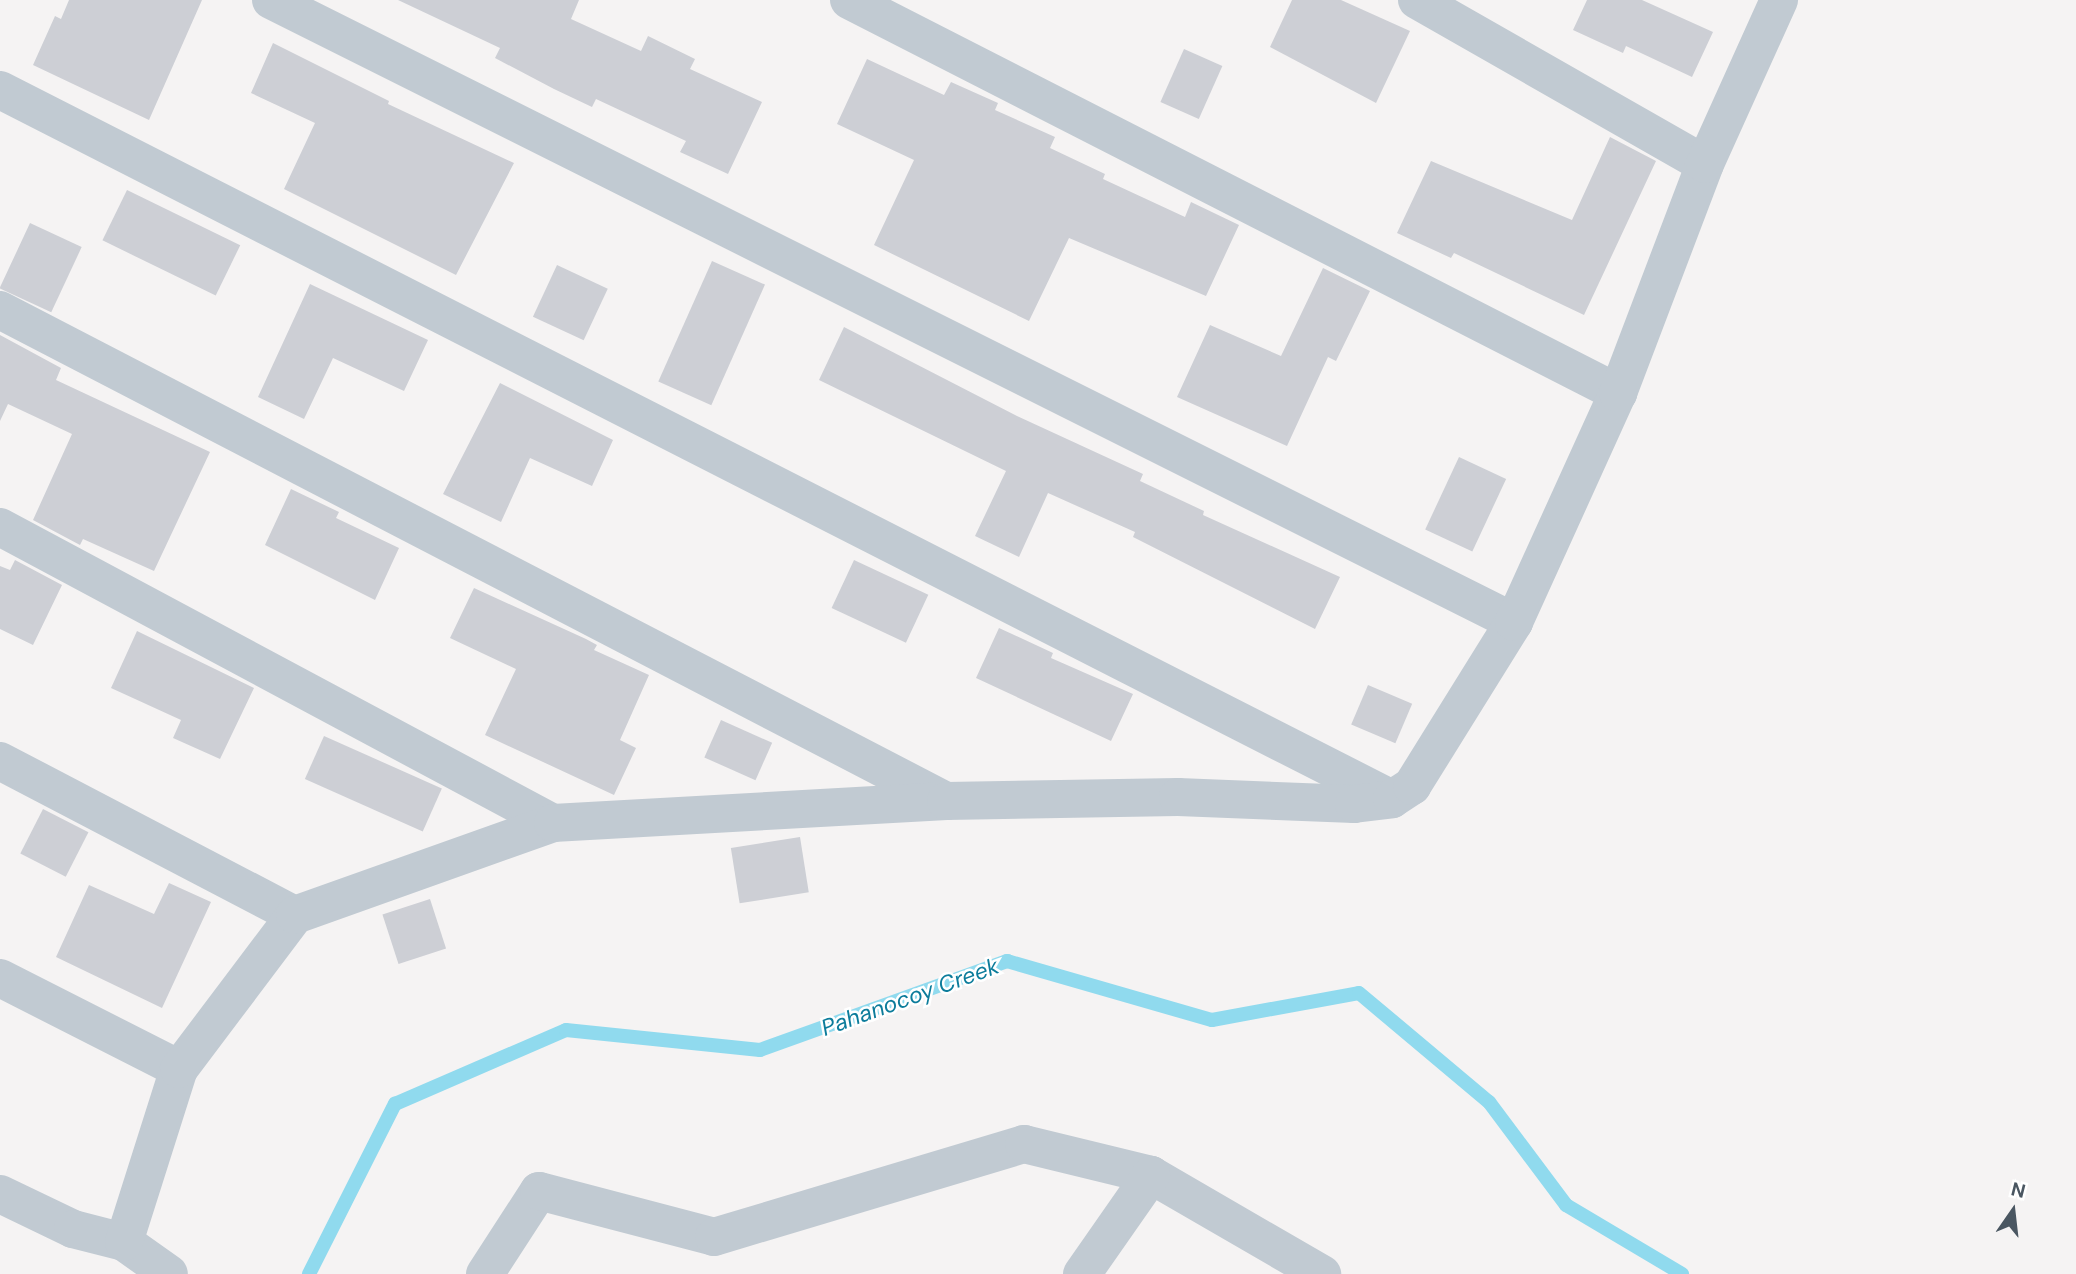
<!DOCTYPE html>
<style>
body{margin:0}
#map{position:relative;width:2076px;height:1274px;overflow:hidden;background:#f5f3f3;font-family:"DM Sans",sans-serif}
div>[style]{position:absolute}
.stream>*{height:14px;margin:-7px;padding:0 7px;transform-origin:7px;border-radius:7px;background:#90daee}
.building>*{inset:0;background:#cdcfd5;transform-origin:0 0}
.minor>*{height:38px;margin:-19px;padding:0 19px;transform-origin:19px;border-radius:19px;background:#c1cad2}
span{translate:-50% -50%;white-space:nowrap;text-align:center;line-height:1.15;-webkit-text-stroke:5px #fff;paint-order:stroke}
.water-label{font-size:23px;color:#0c7c9b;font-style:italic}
.north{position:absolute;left:1978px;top:1176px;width:70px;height:70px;-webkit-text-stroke:5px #fff;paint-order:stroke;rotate:14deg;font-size:19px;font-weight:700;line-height:28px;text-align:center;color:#4a5661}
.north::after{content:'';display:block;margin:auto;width:24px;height:32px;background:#4a5661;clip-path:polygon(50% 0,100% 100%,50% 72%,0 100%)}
</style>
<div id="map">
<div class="stream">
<i style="left:309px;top:1274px;width:191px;rotate:-63.2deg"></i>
<i style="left:395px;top:1104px;width:186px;rotate:-23.4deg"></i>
<i style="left:566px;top:1030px;width:195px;rotate:5.9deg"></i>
<i style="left:760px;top:1050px;width:263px;rotate:-19.8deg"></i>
<i style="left:1007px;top:961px;width:213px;rotate:16.1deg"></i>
<i style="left:1212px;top:1020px;width:149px;rotate:-10.4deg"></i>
<i style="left:1359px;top:993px;width:170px;rotate:40deg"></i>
<i style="left:1489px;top:1102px;width:129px;rotate:53.2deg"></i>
<i style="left:1566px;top:1205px;width:135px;rotate:30.7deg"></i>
</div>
<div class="building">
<i style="clip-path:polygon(69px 0,202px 0,149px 120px,33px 65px,55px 16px,61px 19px)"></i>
<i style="clip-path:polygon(398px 0,579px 0,571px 19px,641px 51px,648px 36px,695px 59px,690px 69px,762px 102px,728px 174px,680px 152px,686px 141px,596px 99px,592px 107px,554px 89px,495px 58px,500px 48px)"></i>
<i style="clip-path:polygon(1292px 0,1341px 0,1410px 31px,1376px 103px,1270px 47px)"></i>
<i style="clip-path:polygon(1587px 0,1642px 0,1713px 32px,1692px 77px,1626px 46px,1623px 53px,1573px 30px)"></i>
<i style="clip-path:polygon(273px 43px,389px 101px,388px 104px,514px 163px,456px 275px,284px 189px,315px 123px,251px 93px)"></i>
<i style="left:1184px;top:49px;width:42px;height:58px;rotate:24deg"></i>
<i style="clip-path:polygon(867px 59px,944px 95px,951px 82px,998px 103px,995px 110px,1055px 137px,1050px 148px,1105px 174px,1103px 179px,1185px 217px,1191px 202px,1239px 225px,1206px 296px,1069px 238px,1029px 321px,874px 245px,914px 160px,837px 124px)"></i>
<i style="clip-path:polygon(1610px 137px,1656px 161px,1584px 315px,1454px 253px,1451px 258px,1397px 233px,1431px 161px,1572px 220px)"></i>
<i style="left:127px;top:190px;width:126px;height:56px;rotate:26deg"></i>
<i style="left:30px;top:223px;width:57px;height:72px;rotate:25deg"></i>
<i style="left:712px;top:261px;width:58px;height:132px;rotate:24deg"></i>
<i style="left:557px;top:265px;width:56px;height:57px;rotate:25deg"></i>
<i style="clip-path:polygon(1323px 268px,1370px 291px,1336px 361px,1328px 357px,1287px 446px,1177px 397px,1210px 325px,1281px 356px)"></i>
<i style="clip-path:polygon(310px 284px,428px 340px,404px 391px,333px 358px,304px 419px,258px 397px)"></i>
<i style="clip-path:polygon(844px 327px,1017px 416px,1143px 474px,1140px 481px,1204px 511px,1203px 515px,1340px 577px,1315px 629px,1133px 537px,1135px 532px,1048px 493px,1019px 557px,975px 536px,1006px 471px,819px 380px)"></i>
<i style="clip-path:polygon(0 335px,61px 368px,56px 380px,210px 452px,154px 571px,83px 539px,80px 545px,33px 520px,72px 434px,8px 404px,0 421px)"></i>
<i style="clip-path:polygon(500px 383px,613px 440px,592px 486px,530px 458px,501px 522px,443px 494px)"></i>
<i style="left:1459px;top:457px;width:52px;height:80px;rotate:25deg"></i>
<i style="clip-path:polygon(291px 489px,339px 512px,336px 518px,399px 548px,375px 600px,265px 545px)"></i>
<i style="clip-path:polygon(15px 560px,62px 585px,33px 645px,0 629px,0 566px,10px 570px)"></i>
<i style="left:854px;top:560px;width:82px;height:53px;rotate:25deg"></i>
<i style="clip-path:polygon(474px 588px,586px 639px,597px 645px,594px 650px,649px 675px,620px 740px,636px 748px,614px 795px,485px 735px,516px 669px,450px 638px)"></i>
<i style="clip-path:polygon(999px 628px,1053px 653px,1051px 658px,1133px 694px,1111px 741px,976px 678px)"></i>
<i style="clip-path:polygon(137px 631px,254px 688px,220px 759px,173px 738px,181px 720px,111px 688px)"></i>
<i style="left:1368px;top:685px;width:48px;height:43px;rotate:23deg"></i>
<i style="left:721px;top:720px;width:56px;height:41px;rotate:24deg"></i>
<i style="left:324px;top:736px;width:129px;height:47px;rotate:24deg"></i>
<i style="left:43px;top:809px;width:51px;height:50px;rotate:27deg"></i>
<i style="left:800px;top:837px;width:56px;height:70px;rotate:81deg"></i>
<i style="clip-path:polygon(169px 883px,211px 902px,162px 1008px,56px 957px,89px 885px,154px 914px)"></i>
<i style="left:430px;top:899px;width:52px;height:50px;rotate:72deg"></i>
</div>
<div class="minor">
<i style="left:271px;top:0;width:1390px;rotate:26.58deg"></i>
<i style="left:849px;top:0;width:864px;rotate:27.07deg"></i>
<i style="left:1417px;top:0;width:331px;rotate:29.7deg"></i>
<i style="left:0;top:90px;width:1562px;rotate:26.99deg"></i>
<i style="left:0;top:310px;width:1066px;rotate:27.43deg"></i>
<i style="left:0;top:527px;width:627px;rotate:28.16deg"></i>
<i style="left:0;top:761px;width:333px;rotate:27.6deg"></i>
<i style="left:0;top:978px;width:201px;rotate:26.9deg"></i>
<i style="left:0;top:1194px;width:81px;rotate:25.6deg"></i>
<i style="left:73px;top:1229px;width:53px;rotate:14.3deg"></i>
<i style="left:124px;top:1242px;width:55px;rotate:35.4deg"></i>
<i style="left:124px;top:1242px;width:182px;rotate:-72.4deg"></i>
<i style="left:179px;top:1069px;width:193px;rotate:-53deg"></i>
<i style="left:295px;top:915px;width:274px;rotate:-19.6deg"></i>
<i style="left:553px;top:823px;width:394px;rotate:-3.2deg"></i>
<i style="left:946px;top:801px;width:232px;rotate:-1deg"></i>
<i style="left:1178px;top:797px;width:176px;rotate:2.3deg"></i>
<i style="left:1354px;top:804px;width:38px;rotate:-7deg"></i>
<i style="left:1392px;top:799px;width:24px;rotate:-33deg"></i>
<i style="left:1412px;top:786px;width:193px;rotate:-58.1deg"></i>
<i style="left:1514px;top:622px;width:252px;rotate:-65.6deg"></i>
<i style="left:1618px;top:393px;width:245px;rotate:-69.2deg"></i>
<i style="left:1705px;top:164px;width:180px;rotate:-65.7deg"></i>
<i style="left:485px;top:1274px;width:99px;rotate:-57deg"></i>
<i style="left:539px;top:1191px;width:181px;rotate:14.7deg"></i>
<i style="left:714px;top:1237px;width:324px;rotate:-16.7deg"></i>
<i style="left:1024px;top:1144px;width:131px;rotate:13.7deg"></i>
<i style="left:1151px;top:1175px;width:198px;rotate:30.1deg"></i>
<i style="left:1082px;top:1274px;width:121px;rotate:-55.1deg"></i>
</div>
<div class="water-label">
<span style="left:910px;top:997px;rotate:-20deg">Pahanocoy Creek</span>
</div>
<div class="north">N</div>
</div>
